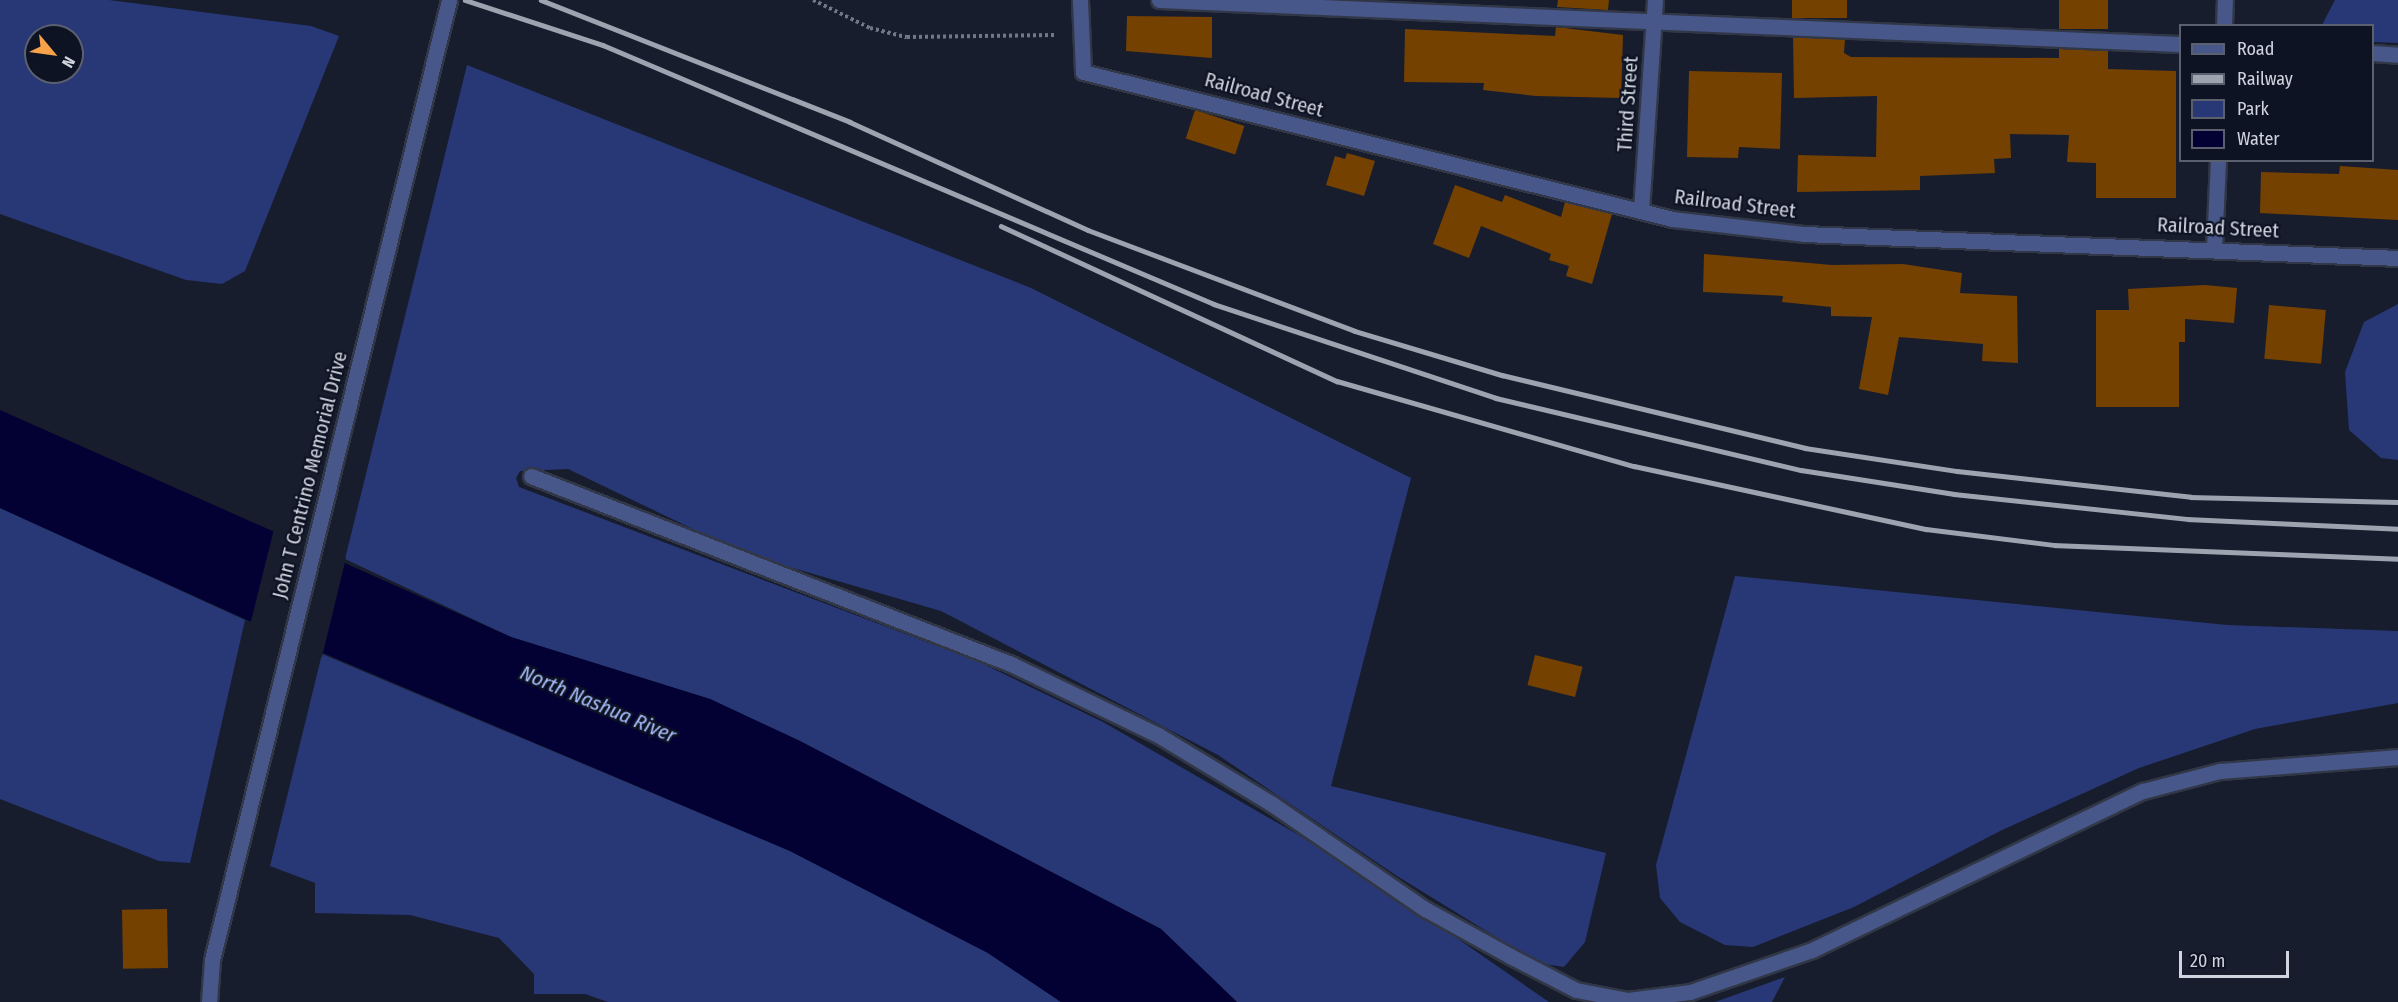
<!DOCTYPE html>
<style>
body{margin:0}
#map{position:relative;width:2398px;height:1002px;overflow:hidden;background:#171d2d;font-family:"Fira Sans Condensed",sans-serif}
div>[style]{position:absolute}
.green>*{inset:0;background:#283877}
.water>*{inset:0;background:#030034}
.pier>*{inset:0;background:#171d2d}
.building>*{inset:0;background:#744100;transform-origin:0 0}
.path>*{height:4px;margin-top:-2px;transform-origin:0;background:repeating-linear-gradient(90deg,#727785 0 3px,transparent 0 6px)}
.roads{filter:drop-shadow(2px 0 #313746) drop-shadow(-2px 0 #313746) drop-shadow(0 2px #313746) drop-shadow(0 -2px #313746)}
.service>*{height:15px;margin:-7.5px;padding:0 7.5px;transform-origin:7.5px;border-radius:7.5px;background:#475789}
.minor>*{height:15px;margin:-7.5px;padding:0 7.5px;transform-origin:7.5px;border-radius:7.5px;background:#475789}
.tertiary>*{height:15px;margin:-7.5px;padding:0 7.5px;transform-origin:7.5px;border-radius:7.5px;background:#475789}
.rail>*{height:4.5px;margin:-2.25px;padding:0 2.25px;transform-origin:2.25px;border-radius:2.25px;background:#9ea3b0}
span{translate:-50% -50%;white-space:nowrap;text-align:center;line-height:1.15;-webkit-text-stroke:4.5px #0e1323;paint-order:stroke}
.street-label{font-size:20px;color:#cfd4df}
.water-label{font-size:21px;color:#a7bdfb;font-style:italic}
.legend{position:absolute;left:2179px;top:24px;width:195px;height:138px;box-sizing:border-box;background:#0e1323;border:2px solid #5b606e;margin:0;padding:8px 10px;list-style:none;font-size:18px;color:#cfd4df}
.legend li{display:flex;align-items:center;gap:12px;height:30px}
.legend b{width:30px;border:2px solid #5b606e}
.north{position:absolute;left:24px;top:24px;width:60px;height:60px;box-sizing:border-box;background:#0e1323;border:2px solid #5b606e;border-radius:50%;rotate:119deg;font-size:16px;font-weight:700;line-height:24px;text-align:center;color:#cfd4df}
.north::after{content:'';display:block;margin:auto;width:21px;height:27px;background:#f7a14a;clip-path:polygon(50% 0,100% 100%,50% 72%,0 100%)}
.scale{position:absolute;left:2179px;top:951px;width:110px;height:27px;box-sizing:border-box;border:3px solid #cfd4df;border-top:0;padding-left:8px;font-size:18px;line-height:21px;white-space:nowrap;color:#cfd4df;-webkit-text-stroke:4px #0e1323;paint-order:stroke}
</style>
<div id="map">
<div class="green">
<i style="clip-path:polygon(evenodd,0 0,109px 0,311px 26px,339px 36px,245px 271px,222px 284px,186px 280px,0 214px,0 0,36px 36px,72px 36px,72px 72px,36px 72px,36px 36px)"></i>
<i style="clip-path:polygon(2335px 0,2398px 0,2398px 43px,2373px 42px,2372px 26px,2322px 25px)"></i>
<i style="clip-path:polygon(467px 65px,1031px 288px,1411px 478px,1331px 786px,1606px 853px,1585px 942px,1564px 967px,1538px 963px,1397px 876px,1218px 755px,941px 611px,745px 554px,568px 469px,520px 471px,516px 478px,519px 487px,979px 662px,1103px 722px,1354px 867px,1549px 1002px,1237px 1002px,1161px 929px,800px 741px,710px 699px,511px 637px,345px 559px)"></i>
<i style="clip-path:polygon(2398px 304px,2398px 460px,2381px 458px,2349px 430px,2345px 372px,2364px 322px)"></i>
<i style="clip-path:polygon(0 508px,245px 620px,190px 863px,159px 861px,0 799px)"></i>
<i style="clip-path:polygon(1735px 576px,2227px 625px,2398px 631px,2398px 703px,2255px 729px,2139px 768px,2000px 831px,1854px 907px,1753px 947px,1725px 945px,1680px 922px,1660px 898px,1656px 865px)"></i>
<i style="clip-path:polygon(322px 654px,790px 851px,988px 953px,1061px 1002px,608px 1002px,585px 994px,534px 994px,534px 974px,499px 938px,410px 915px,315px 913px,315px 883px,270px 866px)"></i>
<i style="clip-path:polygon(1785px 977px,1772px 1002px,1712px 1002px,1715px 1002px)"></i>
</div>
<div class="water">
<i style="clip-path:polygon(0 410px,511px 637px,710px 699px,800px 741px,1161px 929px,1237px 1002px,1061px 1002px,988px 953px,790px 851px,276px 633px,0 508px)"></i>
</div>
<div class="pier">
<i style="clip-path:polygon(275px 525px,346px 558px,322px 657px,250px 625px)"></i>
</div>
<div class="building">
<i style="clip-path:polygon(1558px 0,1609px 0,1608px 10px,1557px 7px)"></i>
<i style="left:1792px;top:0;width:55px;height:18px"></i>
<i style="left:2059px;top:0;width:49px;height:29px"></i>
<i style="clip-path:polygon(1127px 16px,1212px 17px,1212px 58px,1126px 51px)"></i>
<i style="clip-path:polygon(1556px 27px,1623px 35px,1621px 98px,1536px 96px,1483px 90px,1484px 83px,1404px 82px,1405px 29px,1555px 36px)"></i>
<i style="clip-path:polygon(1793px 37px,1845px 39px,1844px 53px,1851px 57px,2059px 58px,2059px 49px,2108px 51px,2108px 69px,2176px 71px,2176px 198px,2096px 198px,2096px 163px,2067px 162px,2069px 135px,2010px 134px,2011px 158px,1994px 159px,1995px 173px,1920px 176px,1920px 190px,1797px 192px,1798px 155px,1876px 157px,1877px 96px,1794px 98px)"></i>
<i style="clip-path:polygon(1689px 71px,1782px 73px,1780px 149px,1739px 147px,1738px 158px,1687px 157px)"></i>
<i style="left:1195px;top:110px;width:52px;height:30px;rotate:18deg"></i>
<i style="clip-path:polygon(1347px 153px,1375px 161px,1364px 196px,1326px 185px,1335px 156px,1345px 159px)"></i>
<i style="clip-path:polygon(2340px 166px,2398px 170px,2398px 220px,2260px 213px,2261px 172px,2339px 174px)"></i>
<i style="clip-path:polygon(1455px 185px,1502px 202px,1505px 195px,1561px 217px,1565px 202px,1612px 214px,1592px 284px,1566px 276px,1569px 266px,1549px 260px,1551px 254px,1481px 226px,1469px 258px,1433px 244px)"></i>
<i style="clip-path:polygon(1704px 254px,1832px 265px,1903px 264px,1962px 273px,1960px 293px,2017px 296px,2018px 363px,1982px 361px,1983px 344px,1899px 337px,1888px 395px,1859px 389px,1872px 317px,1831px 316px,1831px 307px,1782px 302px,1783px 296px,1703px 292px)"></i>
<i style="clip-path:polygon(2205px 285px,2237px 288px,2234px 323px,2185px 319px,2185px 342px,2179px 342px,2179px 407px,2096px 407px,2096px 310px,2129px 310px,2128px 289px)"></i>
<i style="left:2269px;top:305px;width:57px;height:54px;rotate:5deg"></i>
<i style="left:1535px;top:655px;width:49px;height:31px;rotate:14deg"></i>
<i style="left:167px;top:909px;width:59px;height:45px;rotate:89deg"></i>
</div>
<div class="path">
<i style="left:813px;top:0;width:64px;rotate:26.2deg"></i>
<i style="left:870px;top:28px;width:38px;rotate:14deg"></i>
<i style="left:907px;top:37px;width:149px;rotate:-0.8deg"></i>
</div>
<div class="roads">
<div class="service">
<i style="left:531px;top:476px;width:516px;rotate:21.39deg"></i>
<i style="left:1011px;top:664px;width:163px;rotate:25.8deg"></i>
<i style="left:1158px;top:735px;width:133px;rotate:31.2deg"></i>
<i style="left:1272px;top:804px;width:186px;rotate:34.5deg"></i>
<i style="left:1425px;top:909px;width:97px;rotate:28.9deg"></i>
<i style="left:1510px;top:956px;width:74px;rotate:27.3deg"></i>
<i style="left:1576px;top:990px;width:53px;rotate:10.9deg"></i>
<i style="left:1628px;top:1000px;width:63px;rotate:-7.4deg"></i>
<i style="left:1690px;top:992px;width:129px;rotate:-19deg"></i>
<i style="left:1812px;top:950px;width:367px;rotate:-25.7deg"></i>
<i style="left:2143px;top:791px;width:80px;rotate:-14.6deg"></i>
<i style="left:2220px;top:771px;width:179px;rotate:-4.5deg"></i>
</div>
<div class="minor">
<i style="left:1080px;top:0;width:72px;rotate:87.6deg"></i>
<i style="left:1083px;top:72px;width:607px;rotate:14.01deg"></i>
<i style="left:1672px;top:219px;width:133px;rotate:6.5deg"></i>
<i style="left:1804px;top:234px;width:594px;rotate:2.31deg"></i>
<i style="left:1159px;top:0;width:1022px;rotate:2.47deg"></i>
<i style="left:2224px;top:26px;width:26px;rotate:-88deg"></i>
<i style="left:2372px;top:53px;width:26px;rotate:4deg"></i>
<i style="left:1641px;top:211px;width:211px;rotate:-86.2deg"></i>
<i style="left:2214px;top:248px;width:88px;rotate:-87.4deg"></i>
</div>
<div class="tertiary">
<i style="left:209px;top:1002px;width:42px;rotate:-85.9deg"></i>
<i style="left:212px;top:960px;width:989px;rotate:-76.13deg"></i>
</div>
</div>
<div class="rail">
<i style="left:465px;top:0;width:145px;rotate:18.1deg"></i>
<i style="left:603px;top:45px;width:664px;rotate:22.97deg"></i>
<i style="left:1214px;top:304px;width:297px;rotate:18.4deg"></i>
<i style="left:1496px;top:398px;width:313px;rotate:13.3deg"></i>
<i style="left:1801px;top:470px;width:155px;rotate:8.9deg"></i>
<i style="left:1954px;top:494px;width:236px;rotate:6.1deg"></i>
<i style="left:2189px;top:519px;width:209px;rotate:2.7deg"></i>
<i style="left:541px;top:0;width:332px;rotate:21.5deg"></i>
<i style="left:850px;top:122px;width:261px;rotate:24.4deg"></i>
<i style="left:1088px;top:230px;width:285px;rotate:20.7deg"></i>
<i style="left:1355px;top:331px;width:153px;rotate:16.7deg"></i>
<i style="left:1502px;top:375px;width:312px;rotate:13.5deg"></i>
<i style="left:1805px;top:448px;width:154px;rotate:8.6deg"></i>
<i style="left:1957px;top:471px;width:235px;rotate:6.3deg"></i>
<i style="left:2191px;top:497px;width:207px;rotate:1.4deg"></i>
<i style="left:1001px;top:226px;width:370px;rotate:24.8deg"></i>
<i style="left:1337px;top:381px;width:309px;rotate:16deg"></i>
<i style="left:1634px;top:466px;width:299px;rotate:12.2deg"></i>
<i style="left:1926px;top:529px;width:130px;rotate:7.1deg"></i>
<i style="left:2055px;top:545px;width:343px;rotate:2.3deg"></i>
</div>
<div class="street-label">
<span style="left:1264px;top:95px;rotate:15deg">Railroad Street</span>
<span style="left:1628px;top:104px;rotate:-86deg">Third Street</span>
<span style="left:1735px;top:204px;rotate:7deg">Railroad Street</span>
<span style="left:2218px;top:228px;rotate:3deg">Railroad Street</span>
<span style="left:310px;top:475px;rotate:-76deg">John T Centrino Memorial Drive</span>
</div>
<div class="water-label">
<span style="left:598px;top:704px;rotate:23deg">North Nashua River</span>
</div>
<ul class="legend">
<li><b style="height:8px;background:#475789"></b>Road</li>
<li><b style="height:8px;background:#9ea3b0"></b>Railway</li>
<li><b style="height:16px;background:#283877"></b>Park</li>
<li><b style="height:16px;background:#030034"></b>Water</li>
</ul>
<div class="north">N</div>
<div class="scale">20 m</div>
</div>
